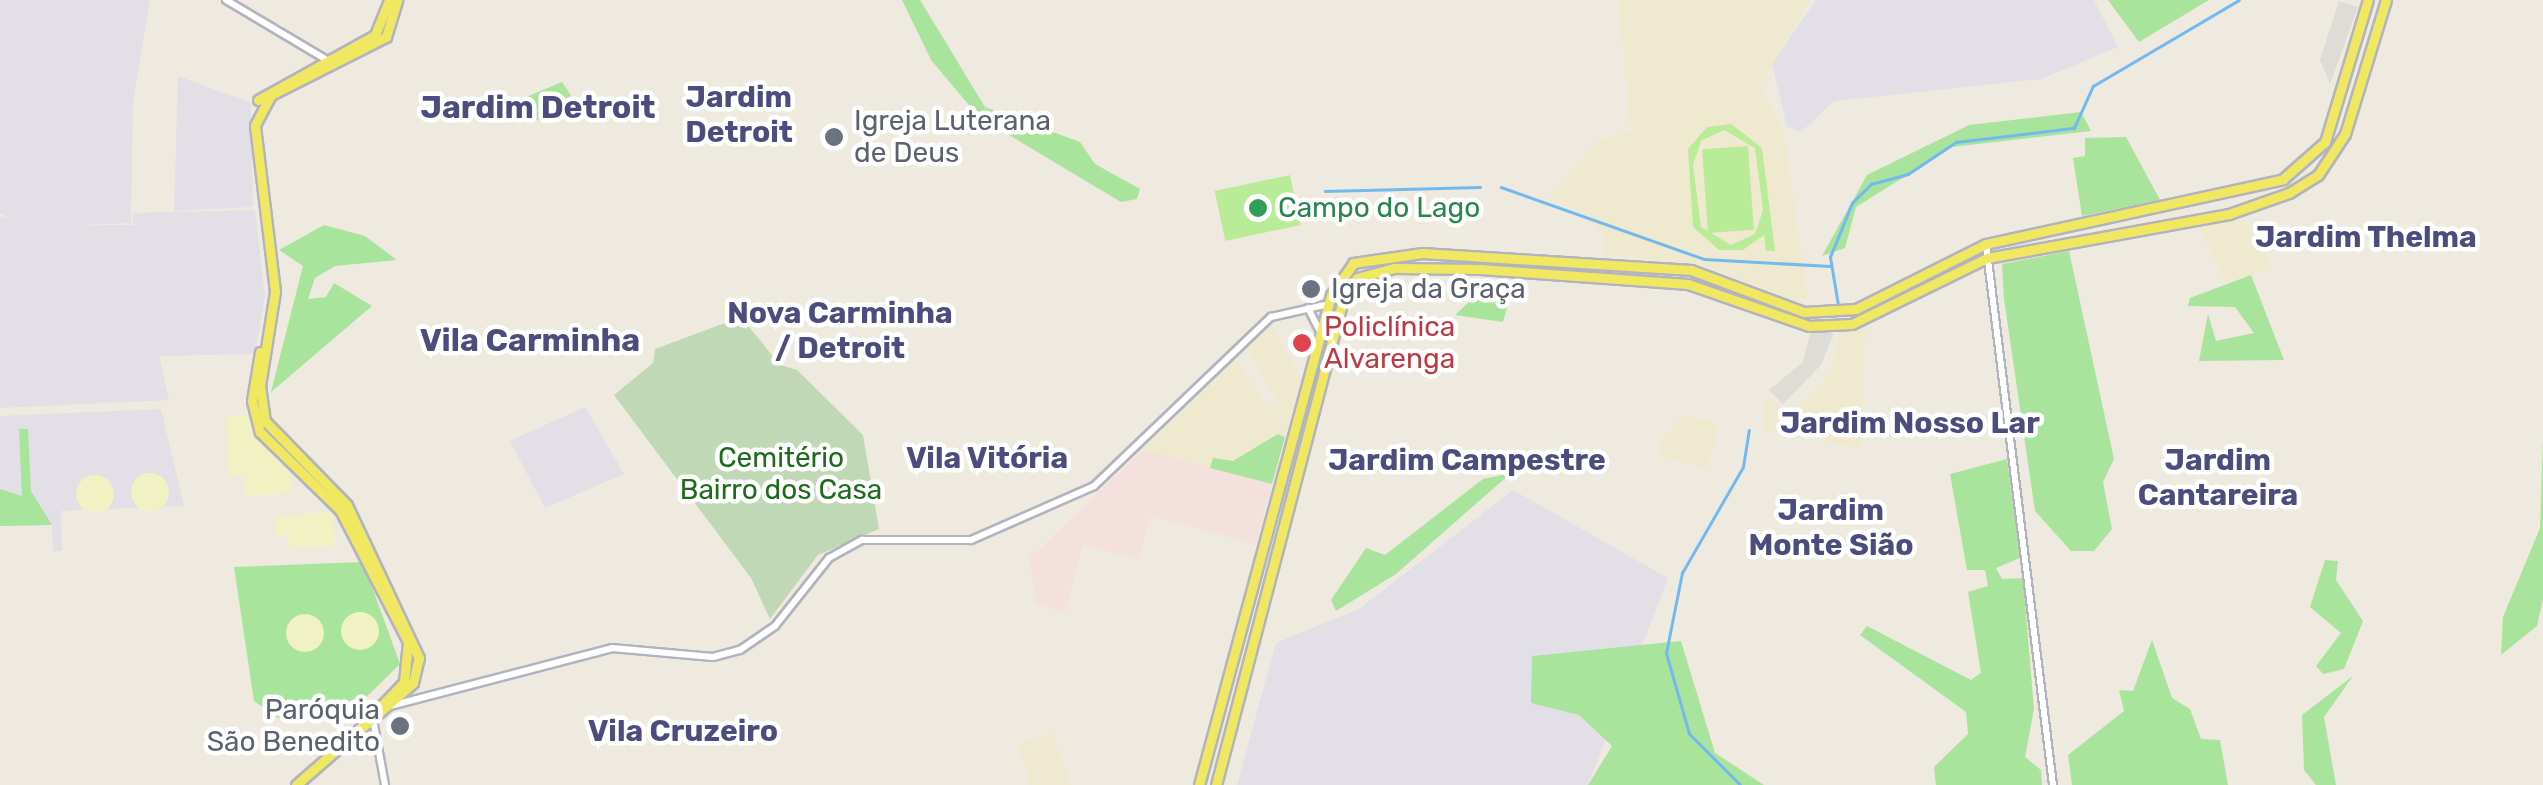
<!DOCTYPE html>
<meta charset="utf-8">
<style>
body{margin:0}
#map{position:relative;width:2543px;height:785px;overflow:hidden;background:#eeeadf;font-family:Rubik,sans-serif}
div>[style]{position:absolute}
.industrial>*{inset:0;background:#e3dfe7}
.education>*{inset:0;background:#efeacf}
.medical>*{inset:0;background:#f4e0dd}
.green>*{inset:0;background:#a8e49c}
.sand>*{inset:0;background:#f1f2c3}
.round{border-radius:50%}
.cemetery>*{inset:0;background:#c1d8b6}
.pitch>*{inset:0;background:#baeb98;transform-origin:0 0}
.plaza>*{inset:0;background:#dedcd6}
.stream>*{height:2.5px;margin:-1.25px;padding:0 1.25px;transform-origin:1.25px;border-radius:1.25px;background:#73b9ef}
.roads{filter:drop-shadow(2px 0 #b3b3c0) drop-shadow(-2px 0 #b3b3c0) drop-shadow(0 2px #b3b3c0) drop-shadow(0 -2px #b3b3c0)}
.tertiary>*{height:6px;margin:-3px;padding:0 3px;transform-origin:3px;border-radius:3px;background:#fff}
.primary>*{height:9px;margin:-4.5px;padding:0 4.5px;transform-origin:4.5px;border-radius:4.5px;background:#f1e861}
.dots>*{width:28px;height:28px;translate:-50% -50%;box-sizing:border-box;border:5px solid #fff;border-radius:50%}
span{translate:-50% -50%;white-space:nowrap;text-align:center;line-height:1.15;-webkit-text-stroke:9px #fff;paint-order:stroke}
.worship-label{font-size:28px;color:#5b616d}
.left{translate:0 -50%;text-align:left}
.right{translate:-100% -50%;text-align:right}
.leisure-label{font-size:28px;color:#27864d}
.health-label{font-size:28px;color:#be3a42}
.park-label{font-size:28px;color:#1e6b1b}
.neighbourhood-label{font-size:30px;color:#4c4d7e;font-weight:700}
.quarter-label{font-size:32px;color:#4c4d7e;font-weight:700}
</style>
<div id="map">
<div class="industrial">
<i style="clip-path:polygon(0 0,150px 0,133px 102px,131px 223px,76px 225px,133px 225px,133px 213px,255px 210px,265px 297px,255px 354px,159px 356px,169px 400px,0 408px,0 216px,15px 219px,0 214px)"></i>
<i style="clip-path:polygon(1816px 0,2094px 0,2118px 47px,2041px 79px,1834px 101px,1801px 132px,1787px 127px,1772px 64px)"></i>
<i style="clip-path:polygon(178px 76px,251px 103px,253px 207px,174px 211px)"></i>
<i style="clip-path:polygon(585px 407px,624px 474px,545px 508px,510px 441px)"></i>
<i style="clip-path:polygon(161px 409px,184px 506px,61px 511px,62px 551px,53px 551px,52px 525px,0 526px,0 416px)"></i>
<i style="clip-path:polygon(1513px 490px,1668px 578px,1588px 785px,1237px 785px,1276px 643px,1359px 609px)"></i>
</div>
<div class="education">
<i style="clip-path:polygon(1618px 0,1810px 0,1760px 87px,1784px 131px,1808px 297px,1794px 302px,1704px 265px,1604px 254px,1605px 237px,1586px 214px,1547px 200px,1595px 142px,1631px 131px)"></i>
<i style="clip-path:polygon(2244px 219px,2274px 268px,2226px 283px,2198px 226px)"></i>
<i style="clip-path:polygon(1270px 325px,1301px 378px,1272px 484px,1143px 450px,1235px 359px,1269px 409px,1279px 404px,1246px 348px)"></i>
<i style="clip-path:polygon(1866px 326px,1862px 449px,1763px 429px,1766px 396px,1792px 418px,1831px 371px,1839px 332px)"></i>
<i style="clip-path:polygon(1683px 414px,1719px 424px,1708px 469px,1661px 456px,1659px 444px)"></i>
<i style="clip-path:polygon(1052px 732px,1071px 785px,1030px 785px,1018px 745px)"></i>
</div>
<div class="medical">
<i style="clip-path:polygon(1143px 450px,1272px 484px,1256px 544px,1151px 516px,1139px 559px,1083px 545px,1065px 612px,1037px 605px,1029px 559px)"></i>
</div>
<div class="green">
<i style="clip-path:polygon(902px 0,920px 0,985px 107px,1080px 142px,1095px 164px,1140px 189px,1137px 199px,1121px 202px,979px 117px,931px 60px)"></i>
<i style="clip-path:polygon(2108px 0,2209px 0,2139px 42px)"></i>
<i style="clip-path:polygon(562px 82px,581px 111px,572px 117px,540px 121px,505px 106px)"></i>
<i style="clip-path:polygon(2081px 112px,2091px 131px,1952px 147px,1856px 207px,1845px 248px,1822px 256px,1867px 175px,1969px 125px)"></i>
<i style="clip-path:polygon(2126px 137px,2160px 200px,2082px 216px,2073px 158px,2085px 156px,2085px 138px)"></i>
<i style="clip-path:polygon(324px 225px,365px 236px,397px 260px,335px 266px,315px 278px,308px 299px,326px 297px,334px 283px,372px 306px,271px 392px,303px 266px,279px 250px)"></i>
<i style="clip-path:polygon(2069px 251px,2114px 459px,2103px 482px,2112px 529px,2094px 551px,2071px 551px,2035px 511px,2004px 299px,2002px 264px)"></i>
<i style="clip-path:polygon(2251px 275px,2284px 360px,2199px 361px,2208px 314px,2216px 341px,2254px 333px,2235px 307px,2188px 306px,2190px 298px)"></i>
<i style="clip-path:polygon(1485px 287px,1511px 293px,1503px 322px,1455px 315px)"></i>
<i style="clip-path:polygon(19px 429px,28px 429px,31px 491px,52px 525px,0 526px,0 489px,22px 496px)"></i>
<i style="clip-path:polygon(1278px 434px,1285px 437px,1272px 484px,1210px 468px,1213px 458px,1233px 461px)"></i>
<i style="clip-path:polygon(2543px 439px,2543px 599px,2537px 626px,2501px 655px,2503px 617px,2540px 528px)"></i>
<i style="clip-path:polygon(2007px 459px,2020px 558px,1996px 568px,2002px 579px,2023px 578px,2034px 709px,2025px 757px,2041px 770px,2042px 785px,1936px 785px,1934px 767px,1968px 734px,1966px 712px,1860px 635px,1867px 626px,1971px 680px,1981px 673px,1968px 592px,1988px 586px,1985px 570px,1967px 570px,1950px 474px)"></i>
<i style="clip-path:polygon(1511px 473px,1396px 574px,1336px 611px,1331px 600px,1366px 548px,1385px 555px,1483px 479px)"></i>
<i style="clip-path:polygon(2325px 560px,2338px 561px,2336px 580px,2363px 621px,2344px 669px,2323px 674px,2316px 666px,2341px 633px,2310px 607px)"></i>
<i style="clip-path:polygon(363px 562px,400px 664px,345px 718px,281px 720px,254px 701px,234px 567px)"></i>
<i style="clip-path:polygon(2152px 640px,2172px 698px,2190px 709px,2201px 739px,2220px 740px,2228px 785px,2072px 785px,2068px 755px,2124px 711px,2119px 690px,2133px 691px)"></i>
<i style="clip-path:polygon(1681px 641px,1715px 753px,1764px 785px,1588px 785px,1612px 746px,1579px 715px,1531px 703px,1532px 656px)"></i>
<i style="clip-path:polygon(2353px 676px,2324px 717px,2336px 785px,2316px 785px,2304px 770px,2302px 715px)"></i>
</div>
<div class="sand">
<i style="clip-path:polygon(246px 415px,291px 473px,291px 493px,246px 496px,244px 475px,229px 476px,226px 417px)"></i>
<i class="round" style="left:131px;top:473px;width:38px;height:38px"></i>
<i class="round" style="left:76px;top:475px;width:38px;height:38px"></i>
<i style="clip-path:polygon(333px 512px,335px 546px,290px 547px,288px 533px,276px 536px,275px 517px)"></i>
<i class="round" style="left:341px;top:612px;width:38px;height:38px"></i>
<i class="round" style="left:286px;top:614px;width:38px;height:38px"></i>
</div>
<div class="cemetery">
<i style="clip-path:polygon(741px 317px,780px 365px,797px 370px,863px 435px,879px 529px,818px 555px,770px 619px,751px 578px,614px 395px,653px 363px,655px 349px)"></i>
</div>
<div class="pitch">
<i style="clip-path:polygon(evenodd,1731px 124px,1762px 148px,1775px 251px,1766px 251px,1764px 235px,1743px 250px,1719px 250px,1693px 227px,1688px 149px,1707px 127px,1731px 124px,1724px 130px,1755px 148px,1763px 210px,1755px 234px,1731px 245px,1701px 227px,1693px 165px,1701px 141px,1724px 130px)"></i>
<i style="left:1748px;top:146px;width:84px;height:46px;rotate:86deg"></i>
<i style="left:1290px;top:175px;width:51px;height:77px;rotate:78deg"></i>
</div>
<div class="plaza">
<i style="clip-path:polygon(2339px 1px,2358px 7px,2330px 84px,2320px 60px)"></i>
<i style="clip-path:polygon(1811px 331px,1834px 333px,1821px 365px,1783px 404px,1769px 390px,1803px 362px)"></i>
</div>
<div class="stream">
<i style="left:1501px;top:187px;width:215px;rotate:19.5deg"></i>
<i style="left:1704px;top:259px;width:126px;rotate:3.2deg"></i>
<i style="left:1325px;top:191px;width:155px;rotate:-1.5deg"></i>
<i style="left:1838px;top:305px;width:49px;rotate:-99.5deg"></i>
<i style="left:1830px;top:257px;width:58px;rotate:-67.8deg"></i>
<i style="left:1852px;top:203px;width:27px;rotate:-45deg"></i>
<i style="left:1871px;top:184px;width:38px;rotate:-15deg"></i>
<i style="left:1908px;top:174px;width:58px;rotate:-33.7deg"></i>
<i style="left:1956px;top:142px;width:119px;rotate:-6.8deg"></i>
<i style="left:2074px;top:128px;width:46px;rotate:-65.7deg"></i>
<i style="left:2093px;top:86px;width:169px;rotate:-30.5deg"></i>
<i style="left:1740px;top:785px;width:72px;rotate:-135deg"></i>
<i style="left:1689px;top:734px;width:84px;rotate:-105.9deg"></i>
<i style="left:1666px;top:653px;width:82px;rotate:-78.7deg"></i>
<i style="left:1682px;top:573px;width:122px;rotate:-60.1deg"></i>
<i style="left:1743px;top:467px;width:37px;rotate:-81deg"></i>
</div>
<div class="roads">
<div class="tertiary">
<i style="left:226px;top:0;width:123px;rotate:30.7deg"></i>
<i style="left:1986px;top:244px;width:545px;rotate:82.94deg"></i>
<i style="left:1308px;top:308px;width:27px;rotate:63deg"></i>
<i style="left:390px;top:706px;width:229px;rotate:-14.6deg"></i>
<i style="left:612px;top:648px;width:101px;rotate:5.1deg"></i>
<i style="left:713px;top:657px;width:28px;rotate:-15deg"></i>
<i style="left:740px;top:650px;width:42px;rotate:-34.4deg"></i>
<i style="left:775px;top:626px;width:87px;rotate:-51.5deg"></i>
<i style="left:829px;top:558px;width:38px;rotate:-29deg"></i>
<i style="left:862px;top:540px;width:109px"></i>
<i style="left:971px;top:540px;width:134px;rotate:-23.7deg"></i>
<i style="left:1094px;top:486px;width:245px;rotate:-43.7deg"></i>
<i style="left:1271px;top:317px;width:59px;rotate:-12.6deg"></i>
<i style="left:372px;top:714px;width:72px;rotate:79.6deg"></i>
</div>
<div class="primary">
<i style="left:258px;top:100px;width:134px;rotate:-29.1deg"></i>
<i style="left:375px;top:35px;width:38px;rotate:-68deg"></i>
<i style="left:260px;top:352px;width:50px;rotate:99.3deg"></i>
<i style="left:252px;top:401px;width:32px;rotate:76deg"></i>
<i style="left:260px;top:432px;width:112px;rotate:44.3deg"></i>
<i style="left:340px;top:510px;width:148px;rotate:62.7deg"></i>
<i style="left:408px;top:642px;width:40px;rotate:95.7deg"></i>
<i style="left:404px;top:682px;width:66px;rotate:133.8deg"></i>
<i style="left:296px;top:785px;width:155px;rotate:-41.1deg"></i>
<i style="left:413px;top:683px;width:26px;rotate:-77deg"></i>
<i style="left:419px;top:658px;width:169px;rotate:-115.2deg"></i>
<i style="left:347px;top:505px;width:117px;rotate:-134.3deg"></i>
<i style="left:265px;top:421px;width:35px;rotate:-98deg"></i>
<i style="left:260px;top:386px;width:96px;rotate:-81deg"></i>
<i style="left:275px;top:291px;width:167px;rotate:-96.9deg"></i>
<i style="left:255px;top:125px;width:34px;rotate:-62deg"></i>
<i style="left:271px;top:95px;width:129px;rotate:-26.8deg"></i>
<i style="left:386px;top:37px;width:39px;rotate:-73deg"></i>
<i style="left:1199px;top:785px;width:507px;rotate:-74.92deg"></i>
<i style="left:1331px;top:295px;width:39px;rotate:-55deg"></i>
<i style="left:1353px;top:263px;width:70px;rotate:-8.2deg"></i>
<i style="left:1422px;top:253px;width:270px;rotate:3.6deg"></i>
<i style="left:1691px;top:270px;width:121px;rotate:20.4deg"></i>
<i style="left:1804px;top:312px;width:52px;rotate:-3.3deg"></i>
<i style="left:1856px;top:309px;width:145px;rotate:-26.6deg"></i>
<i style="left:1986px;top:244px;width:304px;rotate:-12.3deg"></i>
<i style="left:2283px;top:179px;width:56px;rotate:-41.4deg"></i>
<i style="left:2325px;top:142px;width:148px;rotate:-73.2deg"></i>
<i style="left:1216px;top:785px;width:505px;rotate:-75.33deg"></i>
<i style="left:1344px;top:296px;width:22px;rotate:-54deg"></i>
<i style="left:1357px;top:278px;width:38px;rotate:-15deg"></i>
<i style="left:1394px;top:268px;width:86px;rotate:0.7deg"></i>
<i style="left:1480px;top:269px;width:209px;rotate:4.1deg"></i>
<i style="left:1688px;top:284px;width:128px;rotate:19.1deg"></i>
<i style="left:1809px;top:326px;width:43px;rotate:-2.7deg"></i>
<i style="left:1852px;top:324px;width:150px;rotate:-26.1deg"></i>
<i style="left:1987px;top:258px;width:246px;rotate:-10.3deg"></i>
<i style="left:2229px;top:214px;width:64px;rotate:-19.3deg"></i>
<i style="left:2289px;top:193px;width:34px;rotate:-32deg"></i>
<i style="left:2318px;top:175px;width:49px;rotate:-56.6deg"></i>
<i style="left:2345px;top:134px;width:140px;rotate:-73deg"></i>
</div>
</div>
<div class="dots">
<i style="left:834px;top:137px;background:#6b7280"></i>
<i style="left:1258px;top:208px;background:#2e9e5b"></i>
<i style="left:1311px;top:289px;background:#6b7280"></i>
<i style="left:1302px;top:343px;background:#e0444e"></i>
<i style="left:400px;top:726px;background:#6b7280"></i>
</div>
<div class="worship-label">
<span class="left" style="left:854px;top:137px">Igreja Luterana<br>de Deus</span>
<span class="left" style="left:1331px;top:289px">Igreja da Graça</span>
<span class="right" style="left:380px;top:726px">Paróquia<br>São Benedito</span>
</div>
<div class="leisure-label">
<span class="left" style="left:1278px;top:208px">Campo do Lago</span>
</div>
<div class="health-label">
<span class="left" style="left:1324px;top:343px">Policlínica<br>Alvarenga</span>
</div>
<div class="park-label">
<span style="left:781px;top:474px">Cemitério<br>Bairro dos Casa</span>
</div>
<div class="neighbourhood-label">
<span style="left:739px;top:114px">Jardim<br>Detroit</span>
<span style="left:2366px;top:237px">Jardim Thelma</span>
<span style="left:840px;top:330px">Nova Carminha<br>/ Detroit</span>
<span style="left:1910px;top:423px">Jardim Nosso Lar</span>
<span style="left:987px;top:458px">Vila Vitória</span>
<span style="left:1467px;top:460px">Jardim Campestre</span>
<span style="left:2218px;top:477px">Jardim<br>Cantareira</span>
<span style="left:1831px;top:527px">Jardim<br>Monte Sião</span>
<span style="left:683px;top:731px">Vila Cruzeiro</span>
</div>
<div class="quarter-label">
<span style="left:538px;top:107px">Jardim Detroit</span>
<span style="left:530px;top:340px">Vila Carminha</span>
</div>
</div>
